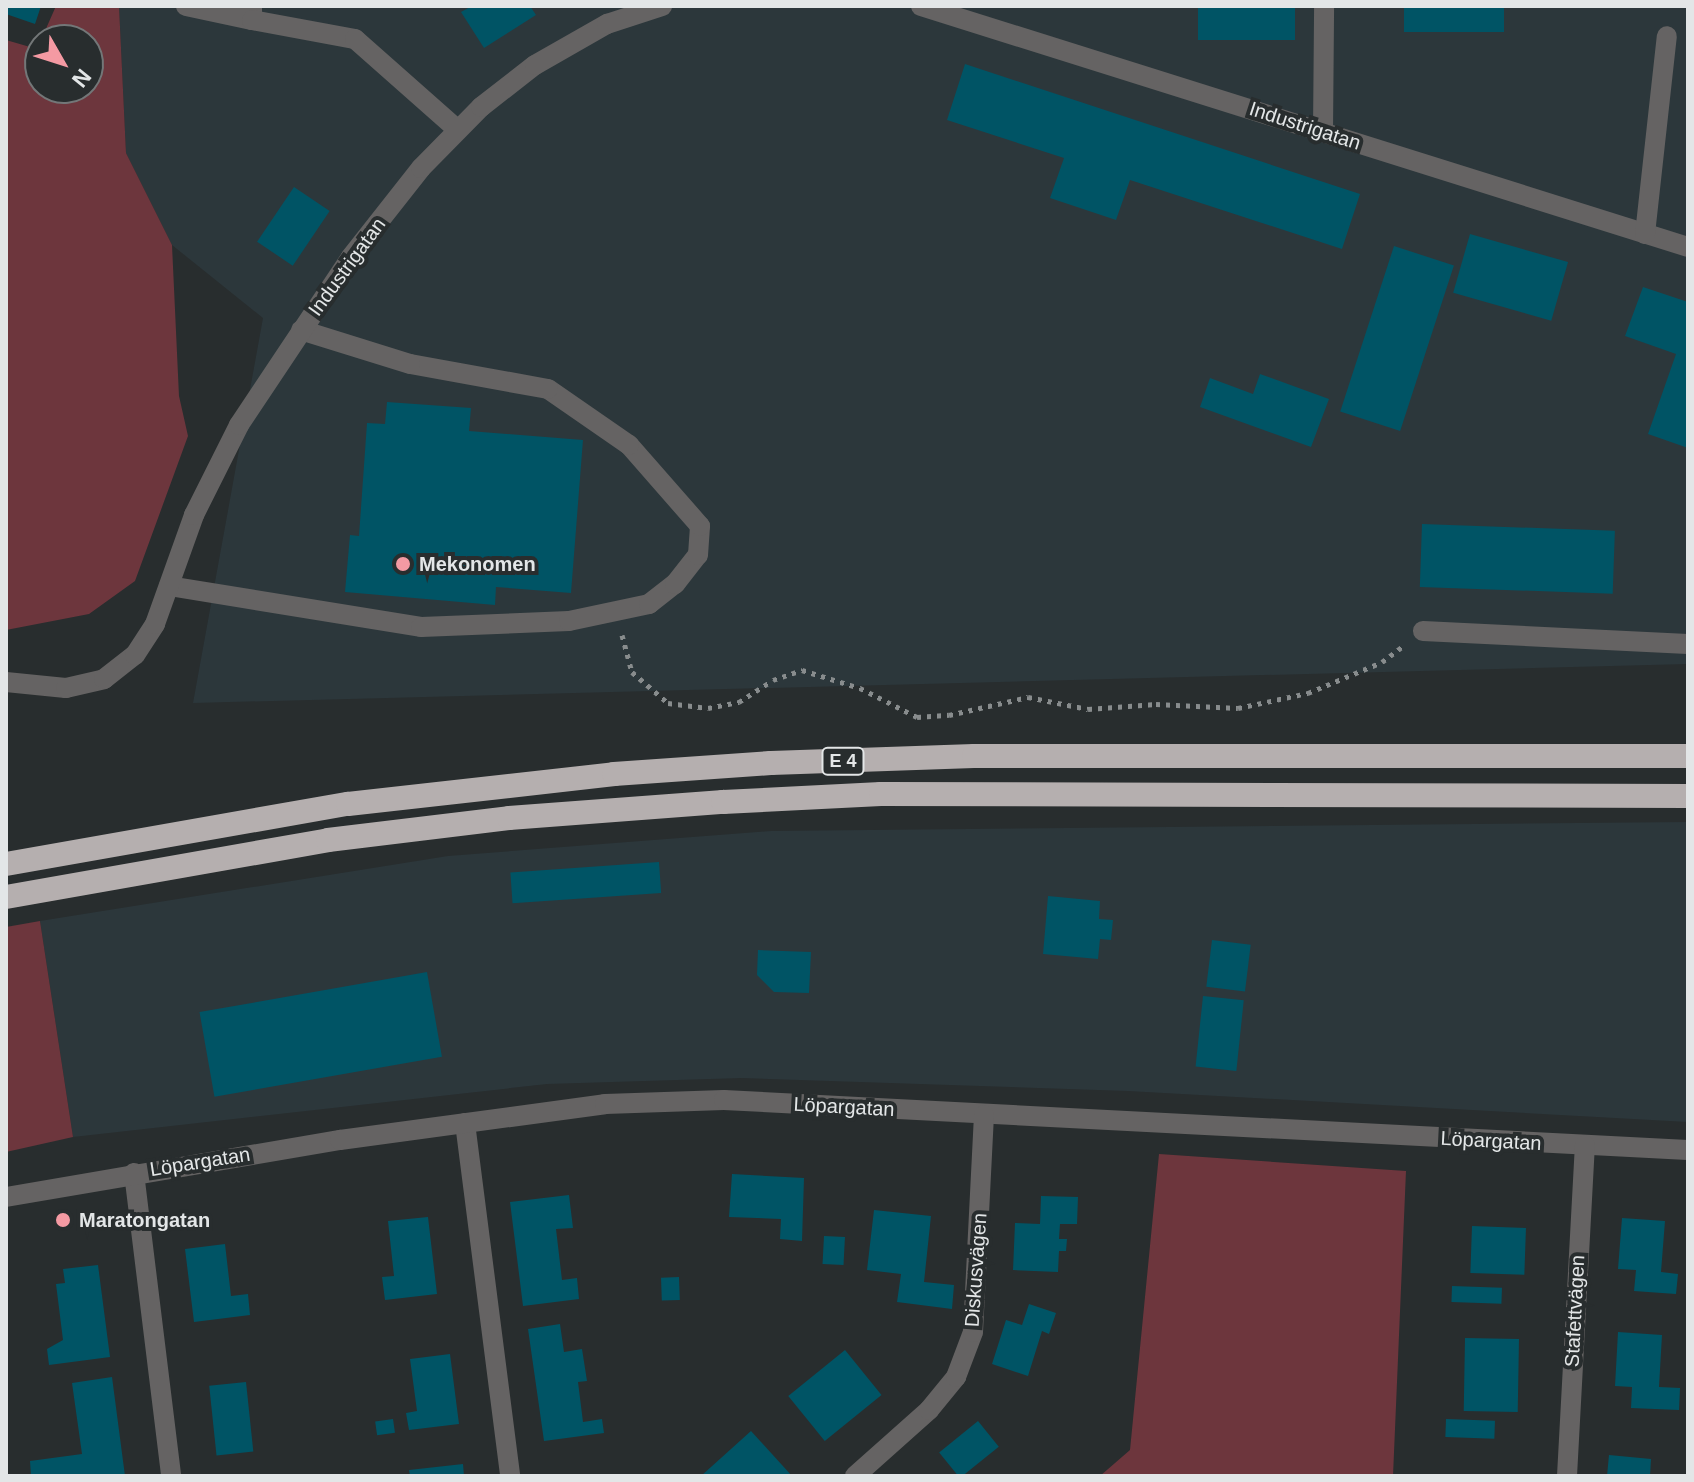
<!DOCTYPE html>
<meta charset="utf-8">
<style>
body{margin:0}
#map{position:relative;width:1694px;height:1482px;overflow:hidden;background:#282d2e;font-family:Helvetica,sans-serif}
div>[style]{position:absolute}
.built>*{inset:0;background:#2c373b}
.green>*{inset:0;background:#6d363d}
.building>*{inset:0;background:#005465;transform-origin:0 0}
.path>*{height:5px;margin-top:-2.5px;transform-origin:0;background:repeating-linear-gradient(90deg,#888c8d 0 4px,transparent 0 10px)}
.minor>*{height:20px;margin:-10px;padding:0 10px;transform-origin:10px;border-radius:10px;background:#656363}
.highway>*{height:24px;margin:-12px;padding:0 12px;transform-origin:12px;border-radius:12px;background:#b5afaf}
.dots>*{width:22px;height:22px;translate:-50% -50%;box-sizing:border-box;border:4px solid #282d2e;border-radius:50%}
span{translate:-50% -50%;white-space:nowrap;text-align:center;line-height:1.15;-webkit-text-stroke:8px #282d2e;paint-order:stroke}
.shield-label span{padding:2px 6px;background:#282d2e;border:2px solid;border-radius:6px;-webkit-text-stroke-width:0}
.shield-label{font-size:18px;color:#e3e6e7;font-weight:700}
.street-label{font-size:20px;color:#e3e6e7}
.poi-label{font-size:20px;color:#e3e6e7;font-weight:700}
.left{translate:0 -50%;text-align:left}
.frame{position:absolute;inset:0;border:8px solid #e3e6e7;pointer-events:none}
.north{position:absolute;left:24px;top:24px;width:80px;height:80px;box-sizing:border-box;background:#282d2e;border:2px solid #737778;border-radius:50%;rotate:129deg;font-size:22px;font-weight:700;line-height:32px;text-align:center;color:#e3e6e7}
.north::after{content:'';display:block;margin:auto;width:28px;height:36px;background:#f49aa3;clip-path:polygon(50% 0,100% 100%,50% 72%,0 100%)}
</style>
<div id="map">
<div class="built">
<i style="clip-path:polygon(119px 6px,1688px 6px,1688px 664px,193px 703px,263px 318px,172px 245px,126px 153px)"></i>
<i style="clip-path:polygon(1688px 822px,1688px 1122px,1128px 1091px,742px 1078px,547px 1084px,73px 1137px,40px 921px,448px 856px,771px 831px)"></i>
</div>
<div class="green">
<i style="clip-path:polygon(56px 6px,119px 6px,126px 153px,172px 245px,179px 396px,188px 436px,135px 581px,89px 614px,6px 630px,6px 40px,37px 49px,40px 43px,40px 88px,88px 88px,88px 40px,41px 40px)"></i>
<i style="clip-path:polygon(40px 921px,73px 1137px,6px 1152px,6px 927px)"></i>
<i style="clip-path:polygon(1159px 1154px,1406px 1171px,1393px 1476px,1100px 1476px,1130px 1450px)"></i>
</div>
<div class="building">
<i style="clip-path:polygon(6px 6px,41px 6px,35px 24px,6px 14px)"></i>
<i style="clip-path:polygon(472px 6px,530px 6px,536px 15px,484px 48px,461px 12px)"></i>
<i style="left:1198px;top:6px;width:97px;height:34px"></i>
<i style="left:1404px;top:6px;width:100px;height:26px"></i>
<i style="clip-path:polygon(965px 64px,1360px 194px,1342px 249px,1130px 180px,1116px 220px,1050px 198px,1064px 158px,947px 120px)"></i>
<i style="left:294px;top:187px;width:43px;height:66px;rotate:34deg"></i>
<i style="left:1470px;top:234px;width:102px;height:61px;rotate:16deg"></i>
<i style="left:1394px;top:246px;width:63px;height:174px;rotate:18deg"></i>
<i style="clip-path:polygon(1643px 287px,1688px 302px,1688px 448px,1648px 434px,1676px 354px,1625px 336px)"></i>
<i style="clip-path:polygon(1260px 374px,1329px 399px,1311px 447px,1200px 407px,1210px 378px,1253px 394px)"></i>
<i style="clip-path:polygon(387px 402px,471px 408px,469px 431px,583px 440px,571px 593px,496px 587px,495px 605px,345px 592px,350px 535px,359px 536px,367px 423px,385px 424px)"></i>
<i style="left:1422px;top:524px;width:193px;height:63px;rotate:2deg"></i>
<i style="left:659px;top:862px;width:31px;height:149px;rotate:86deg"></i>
<i style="clip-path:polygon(1048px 896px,1100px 901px,1099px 919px,1113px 920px,1111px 940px,1100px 939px,1098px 959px,1043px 954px)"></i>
<i style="left:1212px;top:940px;width:39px;height:47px;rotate:7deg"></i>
<i style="clip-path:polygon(758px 950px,811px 952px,809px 993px,774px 992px,757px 975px)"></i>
<i style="left:427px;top:972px;width:86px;height:231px;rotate:80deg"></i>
<i style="left:1203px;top:996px;width:41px;height:71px;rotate:6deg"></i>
<i style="clip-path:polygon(732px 1174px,804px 1178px,802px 1241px,780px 1239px,781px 1219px,729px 1217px)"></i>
<i style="clip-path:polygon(569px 1195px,573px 1228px,556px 1229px,562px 1280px,577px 1278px,579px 1299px,523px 1306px,510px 1202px)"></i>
<i style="clip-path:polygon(1041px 1196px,1078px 1197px,1077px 1224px,1060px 1224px,1059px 1239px,1067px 1239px,1066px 1251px,1059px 1251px,1058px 1272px,1013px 1270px,1015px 1223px,1040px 1224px)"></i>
<i style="clip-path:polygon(874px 1210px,931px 1216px,924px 1282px,954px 1285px,952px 1309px,897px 1302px,901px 1274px,867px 1270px)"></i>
<i style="clip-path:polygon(428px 1217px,437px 1294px,385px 1300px,382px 1277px,394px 1276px,388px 1221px)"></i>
<i style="clip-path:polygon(1622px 1218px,1665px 1221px,1661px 1272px,1678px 1274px,1676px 1294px,1634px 1291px,1636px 1270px,1618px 1269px)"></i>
<i style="left:1472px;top:1226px;width:54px;height:47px;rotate:2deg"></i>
<i style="left:824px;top:1236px;width:21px;height:28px;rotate:3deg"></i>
<i style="clip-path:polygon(225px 1244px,231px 1296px,248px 1294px,250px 1315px,194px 1322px,185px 1249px)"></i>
<i style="clip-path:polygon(98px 1265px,110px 1357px,49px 1365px,47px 1349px,63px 1340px,56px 1284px,65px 1283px,63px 1269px)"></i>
<i style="left:679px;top:1277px;width:23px;height:18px;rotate:88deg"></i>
<i style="left:1452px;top:1286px;width:50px;height:16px;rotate:2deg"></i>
<i style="clip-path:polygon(1029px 1304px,1056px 1313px,1049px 1334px,1042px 1331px,1028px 1376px,992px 1364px,1006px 1320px,1022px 1325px)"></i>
<i style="clip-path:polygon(560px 1324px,564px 1352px,582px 1349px,587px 1381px,578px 1382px,583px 1422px,602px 1419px,604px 1433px,544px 1441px,528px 1329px)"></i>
<i style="clip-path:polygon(1618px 1332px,1662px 1335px,1659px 1387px,1680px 1388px,1679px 1410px,1631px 1408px,1632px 1387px,1615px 1386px)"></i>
<i style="left:1465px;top:1338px;width:54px;height:73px;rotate:1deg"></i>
<i style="left:845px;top:1350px;width:58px;height:73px;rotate:51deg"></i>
<i style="clip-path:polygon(450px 1354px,459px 1424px,409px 1430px,406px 1413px,417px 1411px,410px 1359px)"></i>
<i style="clip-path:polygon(112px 1377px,125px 1476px,31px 1476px,30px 1461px,82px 1454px,72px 1383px)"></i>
<i style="left:246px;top:1382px;width:70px;height:37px;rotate:84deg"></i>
<i style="left:393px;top:1419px;width:14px;height:18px;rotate:82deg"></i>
<i style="left:1446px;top:1419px;width:49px;height:18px;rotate:2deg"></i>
<i style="left:978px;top:1421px;width:33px;height:50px;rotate:51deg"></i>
<i style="clip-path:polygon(751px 1431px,792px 1476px,701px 1476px)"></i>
<i style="clip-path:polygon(1609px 1455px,1651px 1459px,1650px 1476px,1607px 1476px)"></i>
<i style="clip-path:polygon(463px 1464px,464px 1476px,410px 1476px,409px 1470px)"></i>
</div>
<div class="path">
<i style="left:622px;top:635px;width:38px;rotate:75deg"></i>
<i style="left:632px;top:672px;width:48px;rotate:40.7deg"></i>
<i style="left:668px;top:703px;width:40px;rotate:7.1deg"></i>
<i style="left:708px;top:708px;width:32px;rotate:-11deg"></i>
<i style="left:739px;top:702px;width:40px;rotate:-32.9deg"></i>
<i style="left:773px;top:680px;width:31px;rotate:-19deg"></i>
<i style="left:802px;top:670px;width:61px;rotate:17.2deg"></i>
<i style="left:860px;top:688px;width:64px;rotate:27deg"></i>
<i style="left:917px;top:717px;width:32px;rotate:-4deg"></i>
<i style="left:949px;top:715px;width:81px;rotate:-12.8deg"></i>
<i style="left:1028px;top:697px;width:61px;rotate:11.3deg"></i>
<i style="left:1088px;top:709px;width:68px;rotate:-4.2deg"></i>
<i style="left:1156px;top:704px;width:82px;rotate:2.8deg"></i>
<i style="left:1238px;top:708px;width:72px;rotate:-12.1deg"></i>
<i style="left:1308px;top:693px;width:80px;rotate:-22.7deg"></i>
<i style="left:1382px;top:662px;width:26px;rotate:-37deg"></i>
</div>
<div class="minor">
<i style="left:186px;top:6px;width:67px;rotate:12deg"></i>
<i style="left:252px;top:6px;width:14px;rotate:90deg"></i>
<i style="left:252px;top:20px;width:105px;rotate:10.5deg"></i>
<i style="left:355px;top:39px;width:137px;rotate:41.5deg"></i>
<i style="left:921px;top:6px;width:804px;rotate:17.44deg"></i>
<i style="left:1323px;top:132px;width:126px;rotate:-89.5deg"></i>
<i style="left:1645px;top:234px;width:199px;rotate:-83.7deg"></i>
<i style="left:169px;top:586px;width:255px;rotate:9.2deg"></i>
<i style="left:421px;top:627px;width:148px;rotate:-2.3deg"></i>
<i style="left:569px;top:621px;width:82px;rotate:-12deg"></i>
<i style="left:649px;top:604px;width:33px;rotate:-38deg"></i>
<i style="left:675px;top:584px;width:37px;rotate:-52deg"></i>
<i style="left:698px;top:555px;width:29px;rotate:-86deg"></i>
<i style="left:700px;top:526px;width:108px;rotate:-131.2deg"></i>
<i style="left:629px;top:445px;width:98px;rotate:-145.3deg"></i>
<i style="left:548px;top:389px;width:140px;rotate:-169.7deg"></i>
<i style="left:410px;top:364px;width:114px;rotate:-162.7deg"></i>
<i style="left:1423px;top:631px;width:265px;rotate:2.8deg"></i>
<i style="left:6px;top:682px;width:60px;rotate:5.7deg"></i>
<i style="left:66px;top:688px;width:39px;rotate:-13deg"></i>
<i style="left:104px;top:679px;width:39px;rotate:-38deg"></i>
<i style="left:135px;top:655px;width:37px;rotate:-57deg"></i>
<i style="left:155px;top:624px;width:116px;rotate:-70.3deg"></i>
<i style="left:194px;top:515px;width:101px;rotate:-63.4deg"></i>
<i style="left:239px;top:425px;width:202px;rotate:-56.3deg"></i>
<i style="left:351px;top:257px;width:113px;rotate:-51.8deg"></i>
<i style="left:421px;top:168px;width:86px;rotate:-45.5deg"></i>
<i style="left:481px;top:107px;width:68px;rotate:-37.9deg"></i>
<i style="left:535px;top:65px;width:83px;rotate:-29.7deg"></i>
<i style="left:607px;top:24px;width:58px;rotate:-18.1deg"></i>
<i style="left:465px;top:1123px;width:356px;rotate:82.7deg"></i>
<i style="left:134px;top:1173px;width:305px;rotate:83deg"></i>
<i style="left:6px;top:1197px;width:339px;rotate:-9.7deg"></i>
<i style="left:340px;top:1140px;width:267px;rotate:-7.7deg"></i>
<i style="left:605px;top:1104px;width:119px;rotate:-1.9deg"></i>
<i style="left:724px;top:1100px;width:965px;rotate:2.97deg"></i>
<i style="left:855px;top:1476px;width:99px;rotate:-41.7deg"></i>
<i style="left:929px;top:1410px;width:43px;rotate:-50.7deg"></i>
<i style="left:956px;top:1377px;width:48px;rotate:-69.3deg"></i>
<i style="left:973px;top:1332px;width:217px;rotate:-87.1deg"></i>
<i style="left:1567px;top:1476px;width:331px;rotate:-86.9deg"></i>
</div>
<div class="highway">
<i style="left:6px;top:864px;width:347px;rotate:-10deg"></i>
<i style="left:348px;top:804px;width:268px;rotate:-6.4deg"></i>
<i style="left:614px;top:774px;width:157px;rotate:-4deg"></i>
<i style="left:771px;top:763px;width:203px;rotate:-2deg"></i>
<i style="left:974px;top:756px;width:714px"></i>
<i style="left:6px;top:897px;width:327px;rotate:-10deg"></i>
<i style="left:328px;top:840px;width:182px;rotate:-6.9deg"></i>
<i style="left:509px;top:818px;width:215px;rotate:-4.3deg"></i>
<i style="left:723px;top:802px;width:158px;rotate:-2.9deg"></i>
<i style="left:881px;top:794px;width:807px;rotate:0.14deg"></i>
</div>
<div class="dots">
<i style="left:403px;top:564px;background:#f49aa3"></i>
<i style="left:63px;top:1220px;background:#f49aa3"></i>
</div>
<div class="shield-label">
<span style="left:843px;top:761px">E 4</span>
</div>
<div class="street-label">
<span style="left:1305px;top:126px;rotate:18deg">Industrigatan</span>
<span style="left:347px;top:267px;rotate:-54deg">Industrigatan</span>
<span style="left:844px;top:1107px;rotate:3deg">Löpargatan</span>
<span style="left:1491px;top:1141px;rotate:3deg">Löpargatan</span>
<span style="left:200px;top:1162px;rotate:-9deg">Löpargatan</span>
<span style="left:976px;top:1270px;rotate:-86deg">Diskusvägen</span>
<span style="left:1575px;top:1311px;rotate:-87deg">Stafettvägen</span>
</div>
<div class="poi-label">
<span class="left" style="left:419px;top:564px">Mekonomen</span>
<span class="left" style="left:79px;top:1220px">Maratongatan</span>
</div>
<div class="frame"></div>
<div class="north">N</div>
</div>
